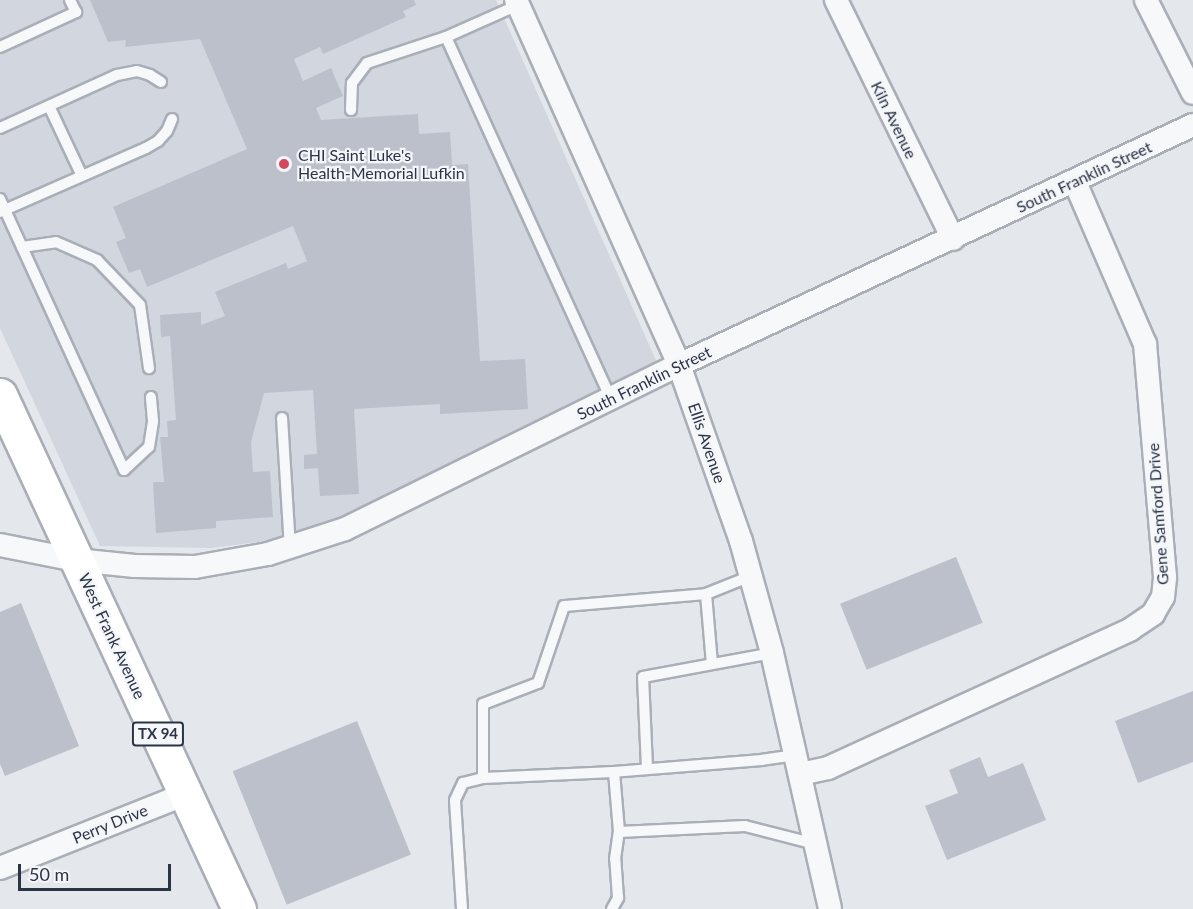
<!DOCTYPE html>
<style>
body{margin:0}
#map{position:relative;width:1193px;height:909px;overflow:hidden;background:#e4e7ec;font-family:Lato,sans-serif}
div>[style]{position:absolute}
.built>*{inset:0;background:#d2d6de}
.building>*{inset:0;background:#bbc0ca;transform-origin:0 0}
.roads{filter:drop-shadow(2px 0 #a9aeb7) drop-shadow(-2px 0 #a9aeb7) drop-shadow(0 2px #a9aeb7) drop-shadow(0 -2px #a9aeb7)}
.lane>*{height:10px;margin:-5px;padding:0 5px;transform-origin:5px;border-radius:5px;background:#f7f8fa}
.street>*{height:22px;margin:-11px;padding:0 11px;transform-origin:11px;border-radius:11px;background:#f7f8fa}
.primary>*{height:33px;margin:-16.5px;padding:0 16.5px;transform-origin:16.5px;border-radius:16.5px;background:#fff}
.dots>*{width:16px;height:16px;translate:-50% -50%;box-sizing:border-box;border:3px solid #f4f6f9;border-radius:50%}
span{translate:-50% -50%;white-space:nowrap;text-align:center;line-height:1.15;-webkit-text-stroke:4.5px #f4f6f9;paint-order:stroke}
.shield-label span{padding:2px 4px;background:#f4f6f9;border:2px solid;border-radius:4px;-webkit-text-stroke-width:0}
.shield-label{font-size:15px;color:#2b3445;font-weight:700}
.street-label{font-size:16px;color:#2b3445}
.poi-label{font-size:16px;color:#2b3445}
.left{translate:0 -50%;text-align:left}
.scale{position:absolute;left:18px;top:864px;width:153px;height:27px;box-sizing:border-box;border:3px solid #2b3445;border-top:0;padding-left:8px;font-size:18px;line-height:21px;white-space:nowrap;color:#2b3445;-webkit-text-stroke:4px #f4f6f9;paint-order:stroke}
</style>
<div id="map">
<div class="built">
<i style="clip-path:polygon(0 0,496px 0,658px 365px,348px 514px,272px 540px,212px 548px,100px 546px,0 328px)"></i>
</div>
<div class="building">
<i style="clip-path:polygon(90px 0,414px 0,416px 5px,403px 11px,406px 17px,323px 54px,320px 47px,294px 59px,303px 81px,331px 68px,343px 96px,316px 108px,321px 120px,418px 114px,419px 134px,450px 132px,452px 165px,468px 164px,480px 361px,525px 359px,528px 409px,440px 414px,440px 404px,354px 409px,359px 494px,320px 496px,318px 468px,304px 469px,304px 455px,317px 454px,313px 390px,264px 393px,251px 442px,253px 472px,270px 471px,273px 517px,216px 521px,216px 528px,156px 533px,153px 482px,164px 482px,160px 437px,168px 437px,167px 421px,176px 420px,170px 336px,161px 337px,160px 315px,201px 312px,201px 325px,225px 316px,215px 292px,286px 263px,288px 269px,307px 261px,293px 226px,147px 287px,140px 269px,129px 273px,116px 242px,126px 238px,113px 207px,247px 149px,200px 39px,125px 47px,126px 40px,108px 42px)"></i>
<i style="left:956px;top:557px;width:71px;height:125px;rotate:68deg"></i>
<i style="clip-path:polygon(21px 603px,79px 746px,5px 776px,0 764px,0 612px)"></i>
<i style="clip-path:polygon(1193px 691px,1193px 762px,1138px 783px,1115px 721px)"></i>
<i style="left:357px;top:721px;width:144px;height:134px;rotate:68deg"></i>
<i style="clip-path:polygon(980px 757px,988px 777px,1023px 763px,1046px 820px,947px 860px,925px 806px,958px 793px,949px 770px)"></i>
</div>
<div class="roads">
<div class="lane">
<i style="left:518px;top:5px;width:79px;rotate:156deg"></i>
<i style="left:446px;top:37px;width:398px;rotate:65.5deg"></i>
<i style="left:0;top:47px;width:84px;rotate:-24.7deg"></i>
<i style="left:76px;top:12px;width:13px;rotate:-117deg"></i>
<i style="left:49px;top:106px;width:77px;rotate:64.8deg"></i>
<i style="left:351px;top:110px;width:27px;rotate:-88deg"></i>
<i style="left:352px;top:83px;width:25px;rotate:-53deg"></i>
<i style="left:367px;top:63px;width:83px;rotate:-18.2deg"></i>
<i style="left:0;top:128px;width:128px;rotate:-24.4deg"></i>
<i style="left:117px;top:75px;width:20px;rotate:-11deg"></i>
<i style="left:137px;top:71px;width:14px;rotate:17deg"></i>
<i style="left:150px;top:75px;width:13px;rotate:32deg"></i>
<i style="left:0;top:199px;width:298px;rotate:65.4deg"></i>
<i style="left:124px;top:470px;width:34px;rotate:-43deg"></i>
<i style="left:149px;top:447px;width:26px;rotate:-81deg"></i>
<i style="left:153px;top:421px;width:24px;rotate:-95deg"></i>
<i style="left:0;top:212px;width:159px;rotate:-23.7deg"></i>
<i style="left:146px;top:148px;width:14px;rotate:-30deg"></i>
<i style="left:158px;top:141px;width:13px;rotate:-48deg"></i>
<i style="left:167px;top:131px;width:13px;rotate:-67deg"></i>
<i style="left:22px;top:247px;width:34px;rotate:-8deg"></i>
<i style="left:56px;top:242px;width:45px;rotate:23.7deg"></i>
<i style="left:97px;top:260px;width:62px;rotate:46.3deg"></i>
<i style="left:140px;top:305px;width:64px;rotate:81.9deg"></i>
<i style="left:282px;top:418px;width:130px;rotate:86.5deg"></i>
<i style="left:712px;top:664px;width:70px;rotate:-94.9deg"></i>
<i style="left:706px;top:594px;width:48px;rotate:-21.8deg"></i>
<i style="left:796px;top:755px;width:34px;rotate:172deg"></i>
<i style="left:762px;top:760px;width:148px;rotate:175.4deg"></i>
<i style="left:614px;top:772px;width:60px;rotate:85.2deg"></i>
<i style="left:619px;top:832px;width:126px;rotate:-2.7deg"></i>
<i style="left:745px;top:826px;width:72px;rotate:14.4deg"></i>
<i style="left:647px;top:768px;width:91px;rotate:-92.5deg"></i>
<i style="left:643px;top:677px;width:131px;rotate:-10.5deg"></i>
<i style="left:483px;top:778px;width:74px;rotate:-90deg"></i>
<i style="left:483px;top:704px;width:59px;rotate:-20.9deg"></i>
<i style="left:538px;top:683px;width:81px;rotate:-71.3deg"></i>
<i style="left:564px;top:606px;width:143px;rotate:-4.8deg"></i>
<i style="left:462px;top:909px;width:109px;rotate:-93.7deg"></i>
<i style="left:455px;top:800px;width:19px;rotate:-65deg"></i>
<i style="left:463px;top:783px;width:21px;rotate:-14deg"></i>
<i style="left:483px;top:778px;width:131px;rotate:-2.6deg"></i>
<i style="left:612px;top:909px;width:13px;rotate:-61deg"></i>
<i style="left:618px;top:898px;width:39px;rotate:-94deg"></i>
<i style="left:615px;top:859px;width:27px;rotate:-82deg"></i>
</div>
<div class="street">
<i style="left:516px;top:0;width:400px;rotate:65.9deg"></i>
<i style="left:679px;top:365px;width:187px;rotate:70.6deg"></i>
<i style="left:741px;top:541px;width:116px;rotate:74.5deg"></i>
<i style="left:772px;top:653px;width:262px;rotate:77.2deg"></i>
<i style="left:836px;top:0;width:266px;rotate:63.9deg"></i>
<i style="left:1146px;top:0;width:104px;rotate:63.2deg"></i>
<i style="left:0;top:545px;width:77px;rotate:11.2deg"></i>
<i style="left:76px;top:560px;width:59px;rotate:5.8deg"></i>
<i style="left:135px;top:566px;width:60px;rotate:1deg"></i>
<i style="left:195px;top:567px;width:74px;rotate:-10.1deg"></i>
<i style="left:268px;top:554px;width:81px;rotate:-18deg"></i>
<i style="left:345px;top:529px;width:372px;rotate:-26.2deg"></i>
<i style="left:679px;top:365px;width:567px;rotate:-25.03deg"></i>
<i style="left:800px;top:774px;width:29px;rotate:-12deg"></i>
<i style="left:828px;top:768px;width:333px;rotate:-24.6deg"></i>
<i style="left:1131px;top:629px;width:27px;rotate:-34deg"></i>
<i style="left:1153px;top:614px;width:20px;rotate:-60deg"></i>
<i style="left:1163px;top:597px;width:20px;rotate:-84deg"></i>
<i style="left:1165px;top:577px;width:234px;rotate:-94.9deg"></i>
<i style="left:1145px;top:344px;width:176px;rotate:-113.4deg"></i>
<i style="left:0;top:868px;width:200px;rotate:-21.7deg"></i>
</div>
<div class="primary">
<i style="left:0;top:395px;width:567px;rotate:65.06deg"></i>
</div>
</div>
<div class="dots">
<i style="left:284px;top:164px;background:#d1495b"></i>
</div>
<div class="shield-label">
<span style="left:158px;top:734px">TX 94</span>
</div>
<div class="street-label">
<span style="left:894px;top:120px;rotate:64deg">Kiln Avenue</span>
<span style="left:1084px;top:177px;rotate:-25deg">South Franklin Street</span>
<span style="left:644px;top:383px;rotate:-26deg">South Franklin Street</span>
<span style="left:707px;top:443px;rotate:71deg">Ellis Avenue</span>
<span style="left:1158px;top:514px;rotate:-94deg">Gene Samford Drive</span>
<span style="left:112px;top:636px;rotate:65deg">West Frank Avenue</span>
<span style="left:110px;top:824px;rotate:-22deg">Perry Drive</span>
</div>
<div class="poi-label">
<span class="left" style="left:298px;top:164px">CHI Saint Luke's<br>Health-Memorial Lufkin</span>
</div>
<div class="scale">50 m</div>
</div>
